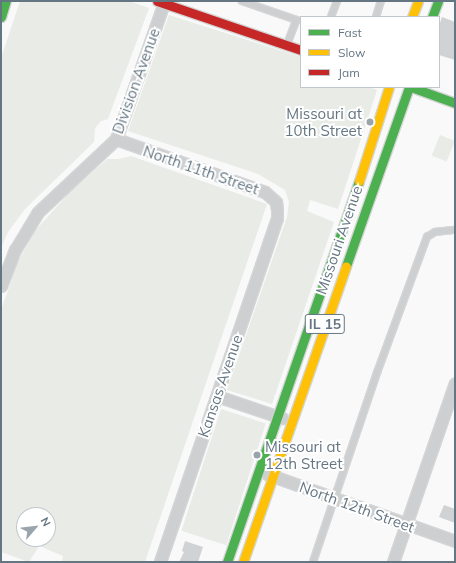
<!DOCTYPE html>
<style>
body{margin:0}
#map{position:relative;width:456px;height:563px;overflow:hidden;background:#f9f9f9;font-family:Mulish,sans-serif}
div>[style]{position:absolute}
.green>*{inset:0;background:#e8ebe6;transform-origin:0 0}
.building>*{inset:0;background:#d0d2d3}
.roads{filter:drop-shadow(1px 0 #d5d6d7) drop-shadow(-1px 0 #d5d6d7) drop-shadow(0 1px #d5d6d7) drop-shadow(0 -1px #d5d6d7)}
.lane>*{height:5.5px;margin:-2.75px;padding:0 2.75px;transform-origin:2.75px;border-radius:2.75px;background:#cecfd0}
.street>*{height:11px;margin:-5.5px;padding:0 5.5px;transform-origin:5.5px;border-radius:5.5px;background:#cecfd0}
.fast>*{height:9px;margin:-4.5px;padding:0 4.5px;transform-origin:4.5px;border-radius:4.5px;background:#4caf50}
.slow>*{height:9px;margin:-4.5px;padding:0 4.5px;transform-origin:4.5px;border-radius:4.5px;background:#ffc107}
.jam>*{height:9px;margin:-4.5px;padding:0 4.5px;transform-origin:4.5px;border-radius:4.5px;background:#c62828}
.dots>*{width:11px;height:11px;translate:-50% -50%;box-sizing:border-box;border:2px solid #fff;border-radius:50%}
span{translate:-50% -50%;white-space:nowrap;text-align:center;line-height:1.15;-webkit-text-stroke:4px #fff;paint-order:stroke}
.shield-label span{padding:1px 3px;background:#fff;border:1px solid;border-radius:3px;-webkit-text-stroke-width:0}
.shield-label{font-size:14px;color:#657683;font-weight:700}
.street-label{font-size:15px;color:#657683}
.poi-label{font-size:15px;color:#657683}
.right{translate:-100% -50%;text-align:right}
.left{translate:0 -50%;text-align:left}
.frame{position:absolute;inset:0;border:2px solid #657683;pointer-events:none}
.legend{position:absolute;left:300px;top:16px;width:140px;height:72px;box-sizing:border-box;background:#fff;border:1px solid #c1c8cd;margin:0;padding:5px 7px;list-style:none;font-size:12px;color:#657683}
.legend li{display:flex;align-items:center;gap:8px;height:20px}
.legend b{width:20px;border:1px solid #c1c8cd}
.north{position:absolute;left:16px;top:507px;width:40px;height:40px;box-sizing:border-box;background:#fff;border:1px solid #c1c8cd;border-radius:50%;rotate:62deg;font-size:11px;font-weight:700;line-height:16px;text-align:center;color:#657683}
.north::after{content:'';display:block;margin:auto;width:14px;height:18px;background:#99a4ac;clip-path:polygon(50% 0,100% 100%,50% 72%,0 100%)}
</style>
<div id="map">
<div class="green">
<i style="clip-path:polygon(20px 1px,129px 1px,149px 8px,108px 119px,101px 121px,95px 128px,94px 142px,25px 209px,8px 232px,1px 248px,1px 58px)"></i>
<i style="clip-path:polygon(169px 15px,301px 57px,301px 87px,370px 87px,377px 90px,338px 209px,310px 200px,307px 211px,334px 222px,272px 404px,227px 390px,287px 217px,289px 202px,285px 190px,258px 174px,128px 131px)"></i>
<i style="left:440px;top:135px;width:16px;height:22px;rotate:22deg"></i>
<i style="clip-path:polygon(evenodd,131px 156px,267px 204px,145px 562px,62px 562px,63px 556px,39px 546px,29px 562px,1px 552px,1px 310px,18px 262px,34px 232px,69px 193px,107px 159px,119px 159px,131px 156px,24px 515px,48px 515px,48px 539px,24px 539px,24px 515px)"></i>
<i style="left:221px;top:409px;width:47px;height:128px;rotate:18deg"></i>
</div>
<div class="building">
<i style="clip-path:polygon(442px 17px,455px 22px,455px 60px,439px 55px,439px 26px)"></i>
<i style="clip-path:polygon(444px 505px,455px 509px,455px 523px,439px 517px)"></i>
<i style="clip-path:polygon(185px 541px,203px 547px,198px 562px,179px 562px,184px 552px,182px 551px)"></i>
</div>
<div class="roads">
<div class="lane">
<i style="left:242px;top:1px;width:58px;rotate:19.1deg"></i>
<i style="left:297px;top:20px;width:26px;rotate:111deg"></i>
<i style="left:331px;top:17px;width:17px;rotate:-69deg"></i>
<i style="left:376px;top:17px;width:17px;rotate:-73deg"></i>
<i style="left:313px;top:562px;width:200px;rotate:-71.3deg"></i>
<i style="left:377px;top:373px;width:145px;rotate:-69.8deg"></i>
<i style="left:427px;top:237px;width:9px;rotate:-32deg"></i>
<i style="left:435px;top:232px;width:20px;rotate:-6deg"></i>
</div>
<div class="street">
<i style="left:116px;top:139px;width:158px;rotate:19.6deg"></i>
<i style="left:265px;top:192px;width:15px;rotate:42deg"></i>
<i style="left:276px;top:202px;width:8px;rotate:83deg"></i>
<i style="left:277px;top:210px;width:8px;rotate:90deg"></i>
<i style="left:277px;top:218px;width:363px;rotate:108.8deg"></i>
<i style="left:1px;top:286px;width:39px;rotate:-69deg"></i>
<i style="left:15px;top:250px;width:44px;rotate:-58.8deg"></i>
<i style="left:38px;top:212px;width:107px;rotate:-43.1deg"></i>
<i style="left:116px;top:139px;width:144px;rotate:-70.6deg"></i>
<i style="left:217px;top:396px;width:69px;rotate:18.7deg"></i>
<i style="left:267px;top:474px;width:200px;rotate:19.6deg"></i>
<i style="left:393px;top:562px;width:189px;rotate:-70.9deg"></i>
</div>
<div class="fast">
<i style="left:1px;top:17px;width:17px;rotate:-73deg"></i>
<i style="left:432px;top:17px;width:17px;rotate:-69deg"></i>
<i style="left:411px;top:87px;width:47px;rotate:20deg"></i>
<i style="left:346px;top:266px;width:190px;rotate:-70.6deg"></i>
<i style="left:227px;top:562px;width:403px;rotate:-70.9deg"></i>
</div>
<div class="slow">
<i style="left:412px;top:17px;width:17px;rotate:-69deg"></i>
<i style="left:359px;top:181px;width:99px;rotate:-72.3deg"></i>
<i style="left:243px;top:562px;width:313px;rotate:-70.8deg"></i>
</div>
<div class="jam">
<i style="left:157px;top:1px;width:152px;rotate:18.8deg"></i>
</div>
</div>
<div class="dots">
<i style="left:370px;top:122px;background:#99a4ac"></i>
<i style="left:257px;top:455px;background:#99a4ac"></i>
</div>
<div class="shield-label">
<span style="left:325px;top:324px">IL 15</span>
</div>
<div class="street-label">
<span style="left:136px;top:81px;rotate:-70deg">Division Avenue</span>
<span style="left:201px;top:170px;rotate:19deg">North 11th Street</span>
<span style="left:339px;top:240px;rotate:-71deg">Missouri Avenue</span>
<span style="left:220px;top:386px;rotate:-71deg">Kansas Avenue</span>
<span style="left:357px;top:507px;rotate:20deg">North 12th Street</span>
</div>
<div class="poi-label">
<span class="right" style="left:362px;top:122px">Missouri at<br>10th Street</span>
<span class="left" style="left:265px;top:455px">Missouri at<br>12th Street</span>
</div>
<div class="frame"></div>
<ul class="legend">
<li><b style="height:5px;background:#4caf50"></b>Fast</li>
<li><b style="height:5px;background:#ffc107"></b>Slow</li>
<li><b style="height:5px;background:#c62828"></b>Jam</li>
</ul>
<div class="north">N</div>
</div>
